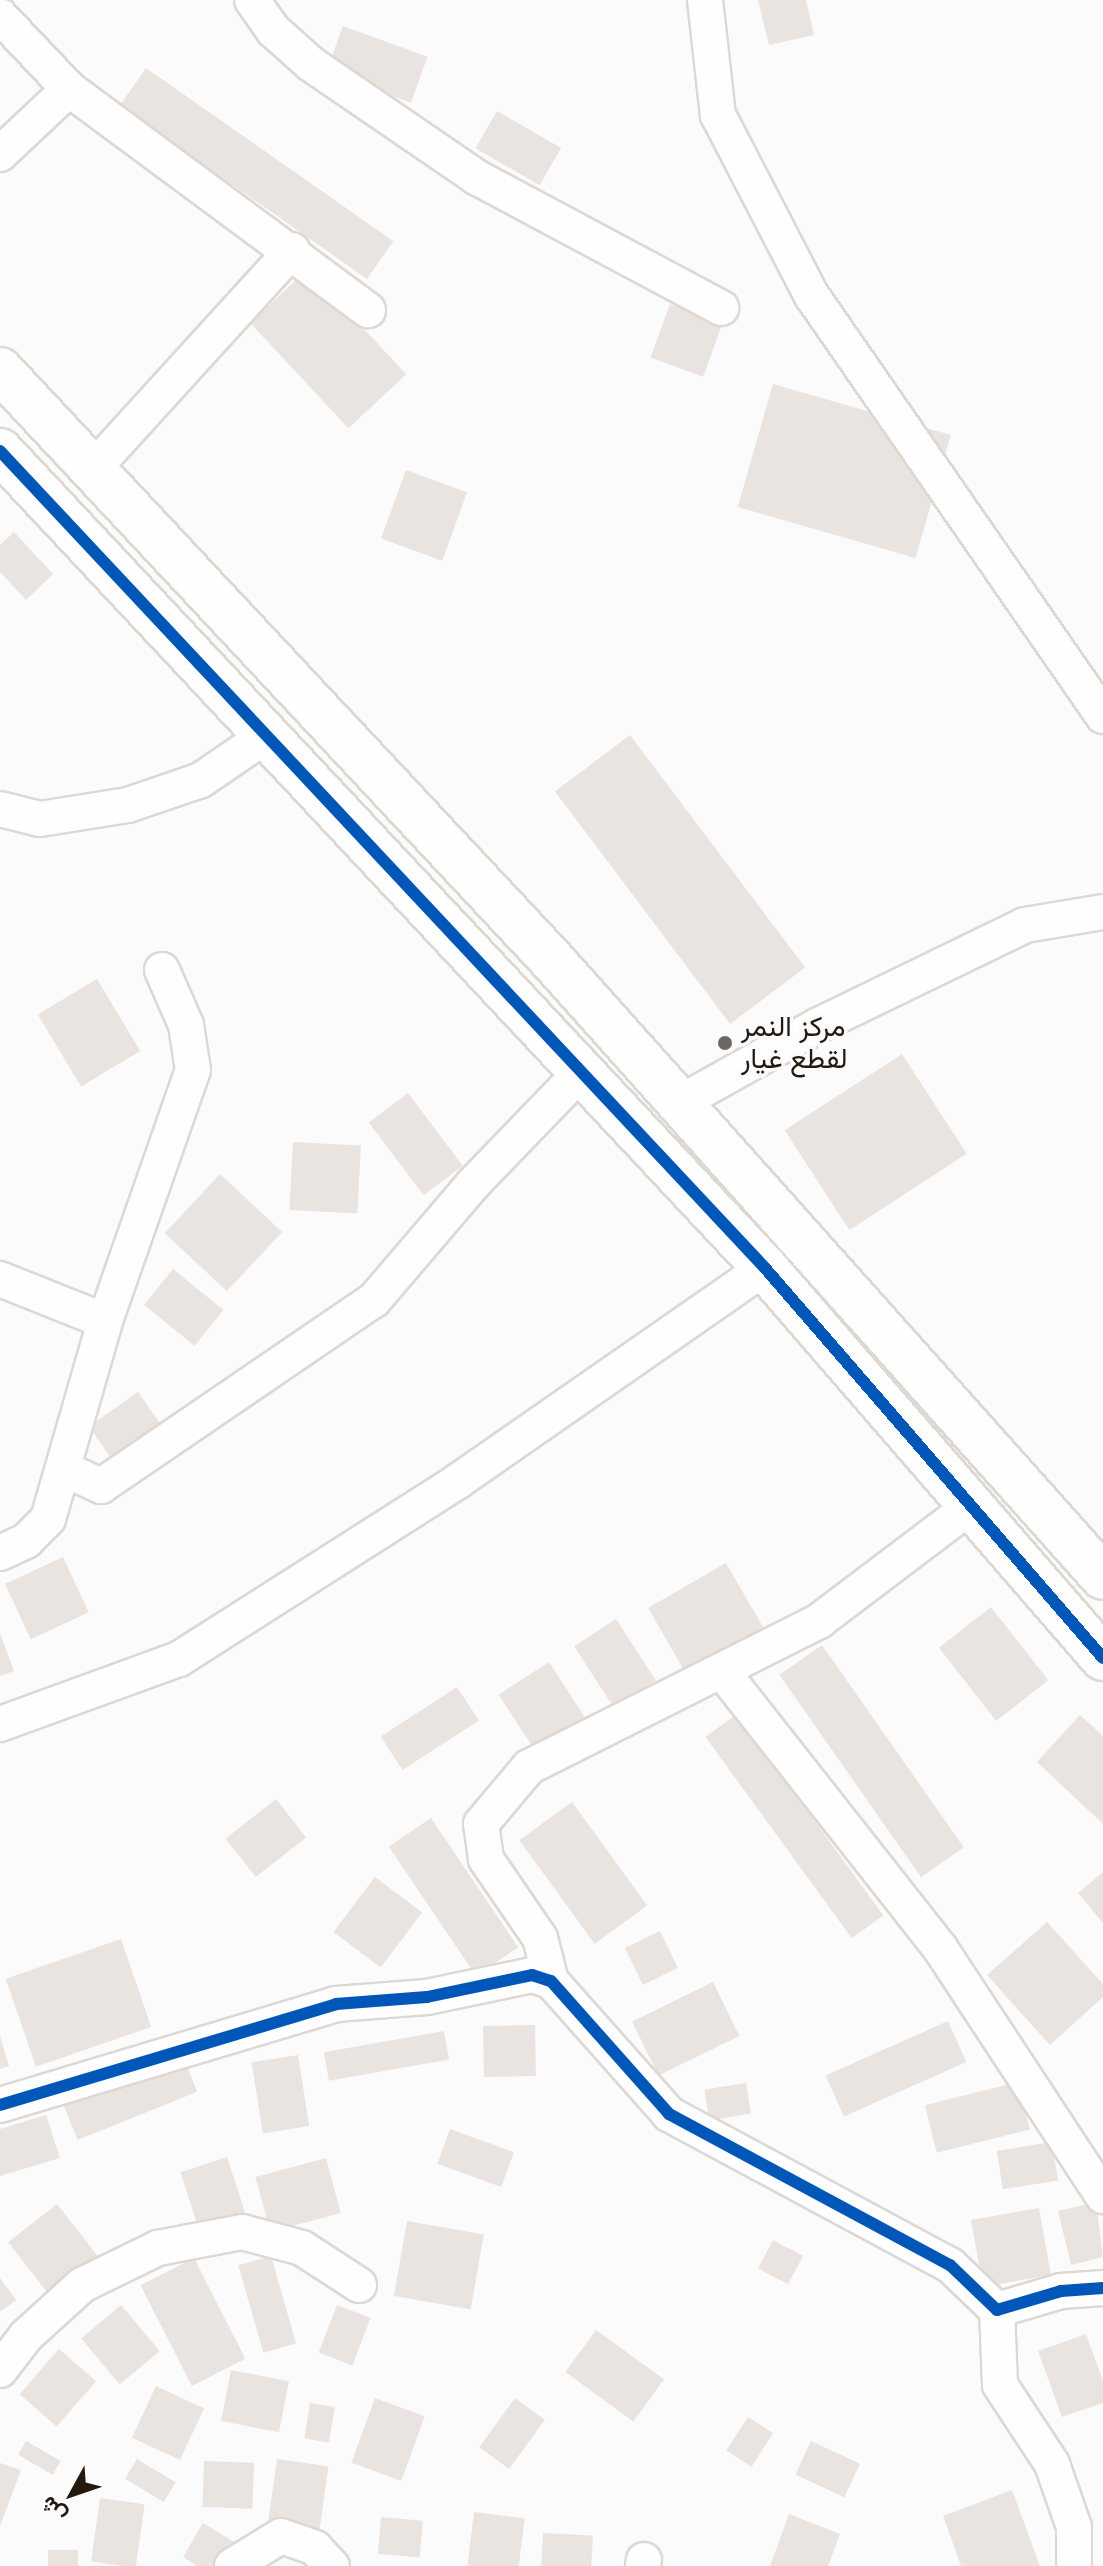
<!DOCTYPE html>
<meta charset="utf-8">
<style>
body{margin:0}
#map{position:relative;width:1103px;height:2566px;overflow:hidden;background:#fbfbfb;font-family:"Varela Round",Vazirmatn,sans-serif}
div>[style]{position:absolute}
.building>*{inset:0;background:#eae4e0;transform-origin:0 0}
.roads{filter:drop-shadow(2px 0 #ded8d3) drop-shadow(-2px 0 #ded8d3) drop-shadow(0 2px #ded8d3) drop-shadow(0 -2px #ded8d3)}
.minor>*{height:34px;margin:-17px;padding:0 17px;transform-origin:17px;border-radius:17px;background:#fefefe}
.tertiary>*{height:44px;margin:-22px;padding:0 22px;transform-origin:22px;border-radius:22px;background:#fefefe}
.cycleway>*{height:12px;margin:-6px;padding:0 6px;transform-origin:6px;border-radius:6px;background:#0057b8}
.dots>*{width:22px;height:22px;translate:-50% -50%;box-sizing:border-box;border:4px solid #fbfbfb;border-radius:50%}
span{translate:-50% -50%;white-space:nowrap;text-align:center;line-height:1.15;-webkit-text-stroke:7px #fbfbfb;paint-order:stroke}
.poi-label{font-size:28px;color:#23190f}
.left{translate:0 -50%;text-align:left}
.north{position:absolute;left:32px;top:2454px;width:80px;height:80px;-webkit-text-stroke:6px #fbfbfb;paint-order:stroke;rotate:230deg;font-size:22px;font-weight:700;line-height:32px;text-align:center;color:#23190f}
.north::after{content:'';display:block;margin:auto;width:28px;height:36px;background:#23190f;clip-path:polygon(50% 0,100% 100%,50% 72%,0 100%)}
</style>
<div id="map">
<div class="building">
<i style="clip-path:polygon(758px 0,806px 0,814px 35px,769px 45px)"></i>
<i style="left:343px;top:26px;width:90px;height:49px;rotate:20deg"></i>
<i style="left:146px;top:68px;width:302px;height:46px;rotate:35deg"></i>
<i style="left:497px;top:111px;width:74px;height:43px;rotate:30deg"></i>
<i style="left:308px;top:269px;width:144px;height:79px;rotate:47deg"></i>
<i style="left:670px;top:304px;width:56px;height:57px;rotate:20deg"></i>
<i style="left:773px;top:384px;width:185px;height:128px;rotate:16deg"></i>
<i style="left:406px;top:470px;width:65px;height:73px;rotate:20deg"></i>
<i style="clip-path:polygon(14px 532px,53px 574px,26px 600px,0 572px,0 545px)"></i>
<i style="left:630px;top:735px;width:291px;height:94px;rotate:53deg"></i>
<i style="left:97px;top:979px;width:84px;height:69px;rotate:59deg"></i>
<i style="left:902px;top:1054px;width:119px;height:140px;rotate:57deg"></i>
<i style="left:408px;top:1093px;width:91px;height:49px;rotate:53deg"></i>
<i style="left:293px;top:1142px;width:68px;height:68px;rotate:3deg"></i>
<i style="left:220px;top:1174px;width:85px;height:81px;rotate:43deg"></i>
<i style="left:173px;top:1269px;width:65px;height:46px;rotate:39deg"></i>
<i style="left:138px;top:1392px;width:47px;height:60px;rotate:55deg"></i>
<i style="left:63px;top:1557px;width:61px;height:64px;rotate:65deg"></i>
<i style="left:726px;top:1563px;width:77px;height:90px;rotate:60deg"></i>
<i style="left:991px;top:1607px;width:93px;height:66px;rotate:52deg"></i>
<i style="left:616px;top:1619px;width:73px;height:50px;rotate:57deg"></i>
<i style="clip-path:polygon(0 1633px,14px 1671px,0 1676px)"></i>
<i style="left:822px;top:1645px;width:247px;height:52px;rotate:55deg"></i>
<i style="left:549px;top:1662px;width:77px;height:60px;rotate:57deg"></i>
<i style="left:457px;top:1687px;width:40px;height:91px;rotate:57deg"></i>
<i style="left:737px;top:1714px;width:249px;height:39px;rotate:54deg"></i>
<i style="clip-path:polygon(1080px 1715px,1103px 1736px,1103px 1824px,1037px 1762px)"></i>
<i style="left:276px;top:1799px;width:49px;height:64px;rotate:52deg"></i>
<i style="left:572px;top:1802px;width:128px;height:65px;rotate:54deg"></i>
<i style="left:431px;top:1818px;width:156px;height:51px;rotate:56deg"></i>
<i style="clip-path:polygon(1103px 1872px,1103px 1923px,1078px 1893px)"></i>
<i style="left:375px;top:1877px;width:59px;height:69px;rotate:37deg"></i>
<i style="clip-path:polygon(1047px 1922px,1103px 1984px,1103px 1997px,1050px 2045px,987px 1975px)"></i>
<i style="left:660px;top:1931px;width:41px;height:39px;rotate:64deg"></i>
<i style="left:121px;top:1939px;width:93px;height:122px;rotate:71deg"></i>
<i style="left:713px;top:1982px;width:60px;height:90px;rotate:64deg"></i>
<i style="left:948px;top:2021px;width:45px;height:134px;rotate:66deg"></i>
<i style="left:535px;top:2025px;width:51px;height:52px;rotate:89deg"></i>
<i style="left:444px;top:2031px;width:29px;height:122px;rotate:80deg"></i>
<i style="clip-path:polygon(0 2036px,9px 2066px,0 2069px)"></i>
<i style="left:180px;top:2049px;width:46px;height:129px;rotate:68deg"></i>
<i style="left:298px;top:2055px;width:72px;height:47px;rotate:81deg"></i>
<i style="left:1018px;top:2082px;width:49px;height:96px;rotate:76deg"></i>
<i style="left:746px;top:2083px;width:31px;height:42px;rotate:81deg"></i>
<i style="clip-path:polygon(46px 2115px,60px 2158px,0 2176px,0 2129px)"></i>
<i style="left:450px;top:2129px;width:68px;height:37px;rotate:20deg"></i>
<i style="left:1052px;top:2142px;width:39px;height:56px;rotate:81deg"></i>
<i style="left:227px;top:2157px;width:87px;height:49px;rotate:72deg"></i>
<i style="left:326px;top:2158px;width:57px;height:73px;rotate:75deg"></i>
<i style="clip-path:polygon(1096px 2202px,1103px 2257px,1071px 2265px,1058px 2211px)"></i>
<i style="left:57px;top:2204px;width:68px;height:62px;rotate:52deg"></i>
<i style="left:1039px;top:2208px;width:68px;height:69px;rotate:80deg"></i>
<i style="left:407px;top:2221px;width:78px;height:76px;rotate:10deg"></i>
<i style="left:773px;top:2240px;width:34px;height:32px;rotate:28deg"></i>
<i style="left:271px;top:2256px;width:91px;height:34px;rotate:74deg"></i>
<i style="left:194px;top:2258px;width:113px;height:60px;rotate:63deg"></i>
<i style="clip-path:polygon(0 2278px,16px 2300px,0 2312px)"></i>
<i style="left:121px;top:2305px;width:60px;height:52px;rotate:50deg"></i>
<i style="left:337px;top:2305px;width:36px;height:51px;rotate:21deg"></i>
<i style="left:596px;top:2330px;width:84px;height:52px;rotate:36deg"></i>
<i style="clip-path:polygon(1086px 2334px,1103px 2381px,1103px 2403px,1062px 2417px,1038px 2351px)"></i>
<i style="left:59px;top:2349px;width:49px;height:60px;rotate:41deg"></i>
<i style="left:231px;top:2370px;width:59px;height:52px;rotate:11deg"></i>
<i style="left:156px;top:2386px;width:53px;height:57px;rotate:25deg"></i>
<i style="left:375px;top:2398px;width:53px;height:69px;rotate:20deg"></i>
<i style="left:515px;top:2398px;width:37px;height:61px;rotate:36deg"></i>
<i style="left:310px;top:2403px;width:25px;height:36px;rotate:9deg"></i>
<i style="left:748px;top:2417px;width:30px;height:40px;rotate:33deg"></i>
<i style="left:26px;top:2441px;width:40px;height:16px;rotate:30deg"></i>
<i style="left:811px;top:2441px;width:54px;height:37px;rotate:25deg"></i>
<i style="left:137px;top:2459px;width:45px;height:23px;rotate:31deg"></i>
<i style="left:277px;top:2459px;width:52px;height:70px;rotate:8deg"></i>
<i style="left:204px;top:2461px;width:50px;height:46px;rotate:2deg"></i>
<i style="clip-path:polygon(0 2463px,21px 2470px,0 2526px)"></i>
<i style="clip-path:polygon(1012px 2490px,1040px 2566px,961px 2566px,943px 2516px)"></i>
<i style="left:100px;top:2498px;width:45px;height:64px;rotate:8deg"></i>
<i style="left:474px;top:2512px;width:51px;height:54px;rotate:7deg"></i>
<i style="clip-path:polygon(789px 2514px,840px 2534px,828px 2566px,770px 2566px)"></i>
<i style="left:381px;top:2517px;width:42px;height:37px;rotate:5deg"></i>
<i style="clip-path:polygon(203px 2523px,241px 2546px,229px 2566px,197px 2566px,183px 2557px)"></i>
<i style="left:543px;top:2533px;width:50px;height:33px;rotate:3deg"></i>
<i style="left:48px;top:2550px;width:30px;height:16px"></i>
</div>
<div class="roads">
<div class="minor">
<i style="left:252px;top:0;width:37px;rotate:55deg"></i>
<i style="left:273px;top:30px;width:51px;rotate:41.8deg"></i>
<i style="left:311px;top:64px;width:200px;rotate:34.4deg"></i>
<i style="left:476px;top:177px;width:278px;rotate:28.1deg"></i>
<i style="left:705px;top:0;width:116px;rotate:83.6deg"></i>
<i style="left:718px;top:115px;width:204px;rotate:62.6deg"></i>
<i style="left:812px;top:296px;width:511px;rotate:55.28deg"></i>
<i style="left:0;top:16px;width:100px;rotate:46.6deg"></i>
<i style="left:69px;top:89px;width:372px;rotate:36.5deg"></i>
<i style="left:0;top:154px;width:95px;rotate:-43.3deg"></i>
<i style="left:93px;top:469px;width:296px;rotate:-47.7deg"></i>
<i style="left:0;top:809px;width:41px;rotate:14deg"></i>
<i style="left:40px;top:819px;width:89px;rotate:-9deg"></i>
<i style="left:128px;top:805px;width:77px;rotate:-18.9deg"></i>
<i style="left:201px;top:780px;width:83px;rotate:-34.3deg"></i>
<i style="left:681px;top:1102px;width:156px;rotate:-29.2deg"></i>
<i style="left:817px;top:1026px;width:231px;rotate:-25.9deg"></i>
<i style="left:1025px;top:925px;width:79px;rotate:-9.5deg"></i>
<i style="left:0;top:1279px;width:113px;rotate:21.8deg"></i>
<i style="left:64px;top:1469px;width:41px;rotate:24.7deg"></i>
<i style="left:101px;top:1486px;width:330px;rotate:-34.3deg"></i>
<i style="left:374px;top:1300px;width:153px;rotate:-49.5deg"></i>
<i style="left:473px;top:1184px;width:156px;rotate:-46deg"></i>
<i style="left:0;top:1553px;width:29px;rotate:-25deg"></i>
<i style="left:26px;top:1541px;width:31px;rotate:-45deg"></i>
<i style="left:48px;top:1519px;width:206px;rotate:-73.9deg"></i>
<i style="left:105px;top:1321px;width:266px;rotate:-70.7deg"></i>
<i style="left:193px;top:1070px;width:46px;rotate:-98.8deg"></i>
<i style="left:186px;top:1025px;width:60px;rotate:-113.6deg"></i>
<i style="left:722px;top:1671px;width:352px;rotate:51.8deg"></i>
<i style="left:940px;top:1948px;width:297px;rotate:56.7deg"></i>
<i style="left:0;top:1724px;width:190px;rotate:-20deg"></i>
<i style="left:179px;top:1659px;width:331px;rotate:-32.5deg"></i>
<i style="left:458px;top:1481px;width:374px;rotate:-34.8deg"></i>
<i style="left:551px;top:1981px;width:44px;rotate:-104.3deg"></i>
<i style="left:540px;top:1938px;width:96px;rotate:-124.4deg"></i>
<i style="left:486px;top:1859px;width:35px;rotate:-98deg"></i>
<i style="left:481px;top:1824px;width:75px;rotate:-49.9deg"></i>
<i style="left:529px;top:1767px;width:325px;rotate:-26.7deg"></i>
<i style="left:819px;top:1621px;width:191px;rotate:-37.1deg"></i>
<i style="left:0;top:2105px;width:351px;rotate:-16.7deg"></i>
<i style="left:336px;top:2004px;width:91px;rotate:-4.4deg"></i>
<i style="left:427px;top:1997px;width:107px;rotate:-11.8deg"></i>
<i style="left:532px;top:1975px;width:20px;rotate:18deg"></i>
<i style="left:551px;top:1981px;width:178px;rotate:48.4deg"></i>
<i style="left:669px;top:2114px;width:319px;rotate:28.3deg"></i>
<i style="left:950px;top:2265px;width:65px;rotate:43.8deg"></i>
<i style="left:997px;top:2310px;width:67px;rotate:-16.5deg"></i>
<i style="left:1061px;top:2291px;width:42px;rotate:-4.1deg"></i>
<i style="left:997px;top:2310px;width:75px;rotate:87.7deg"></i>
<i style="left:1000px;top:2385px;width:95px;rotate:56.6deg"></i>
<i style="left:1052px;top:2464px;width:67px;rotate:70.8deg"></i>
<i style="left:1074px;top:2527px;width:39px;rotate:90deg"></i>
<i style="left:0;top:2370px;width:43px;rotate:-52.6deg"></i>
<i style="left:26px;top:2336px;width:76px;rotate:-42.3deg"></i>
<i style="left:82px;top:2285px;width:85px;rotate:-26deg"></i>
<i style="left:158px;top:2248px;width:86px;rotate:-10.8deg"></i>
<i style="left:242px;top:2232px;width:62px;rotate:14.9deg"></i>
<i style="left:302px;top:2248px;width:68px;rotate:33deg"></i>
<i style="left:232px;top:2566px;width:57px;rotate:-31.5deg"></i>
<i style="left:281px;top:2536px;width:36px;rotate:19deg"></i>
<i style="left:315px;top:2548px;width:25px;rotate:47deg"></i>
<i style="left:643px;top:2566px;width:6px;rotate:-81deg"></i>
</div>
<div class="tertiary">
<i style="left:0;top:370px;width:808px;rotate:46.91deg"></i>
<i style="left:552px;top:960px;width:827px;rotate:48.23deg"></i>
<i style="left:0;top:451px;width:1119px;rotate:46.88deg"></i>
<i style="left:765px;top:1268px;width:516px;rotate:49.09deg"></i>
</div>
</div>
<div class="cycleway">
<i style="left:0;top:451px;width:1119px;rotate:46.88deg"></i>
<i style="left:765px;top:1268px;width:516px;rotate:49.09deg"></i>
<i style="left:0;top:2105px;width:351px;rotate:-16.7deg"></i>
<i style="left:336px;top:2004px;width:91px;rotate:-4.4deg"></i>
<i style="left:427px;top:1997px;width:107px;rotate:-11.8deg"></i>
<i style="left:532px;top:1975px;width:20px;rotate:18deg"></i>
<i style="left:551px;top:1981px;width:178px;rotate:48.4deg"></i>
<i style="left:669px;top:2114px;width:319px;rotate:28.3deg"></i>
<i style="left:950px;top:2265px;width:65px;rotate:43.8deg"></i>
<i style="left:997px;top:2310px;width:67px;rotate:-16.5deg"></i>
<i style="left:1061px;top:2291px;width:42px;rotate:-4.1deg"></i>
</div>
<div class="dots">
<i style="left:725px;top:1043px;background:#6f6862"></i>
</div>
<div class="poi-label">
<span class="left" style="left:741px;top:1043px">مركز النمر<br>لقطع غيار</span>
</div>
<div class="north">ش</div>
</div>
